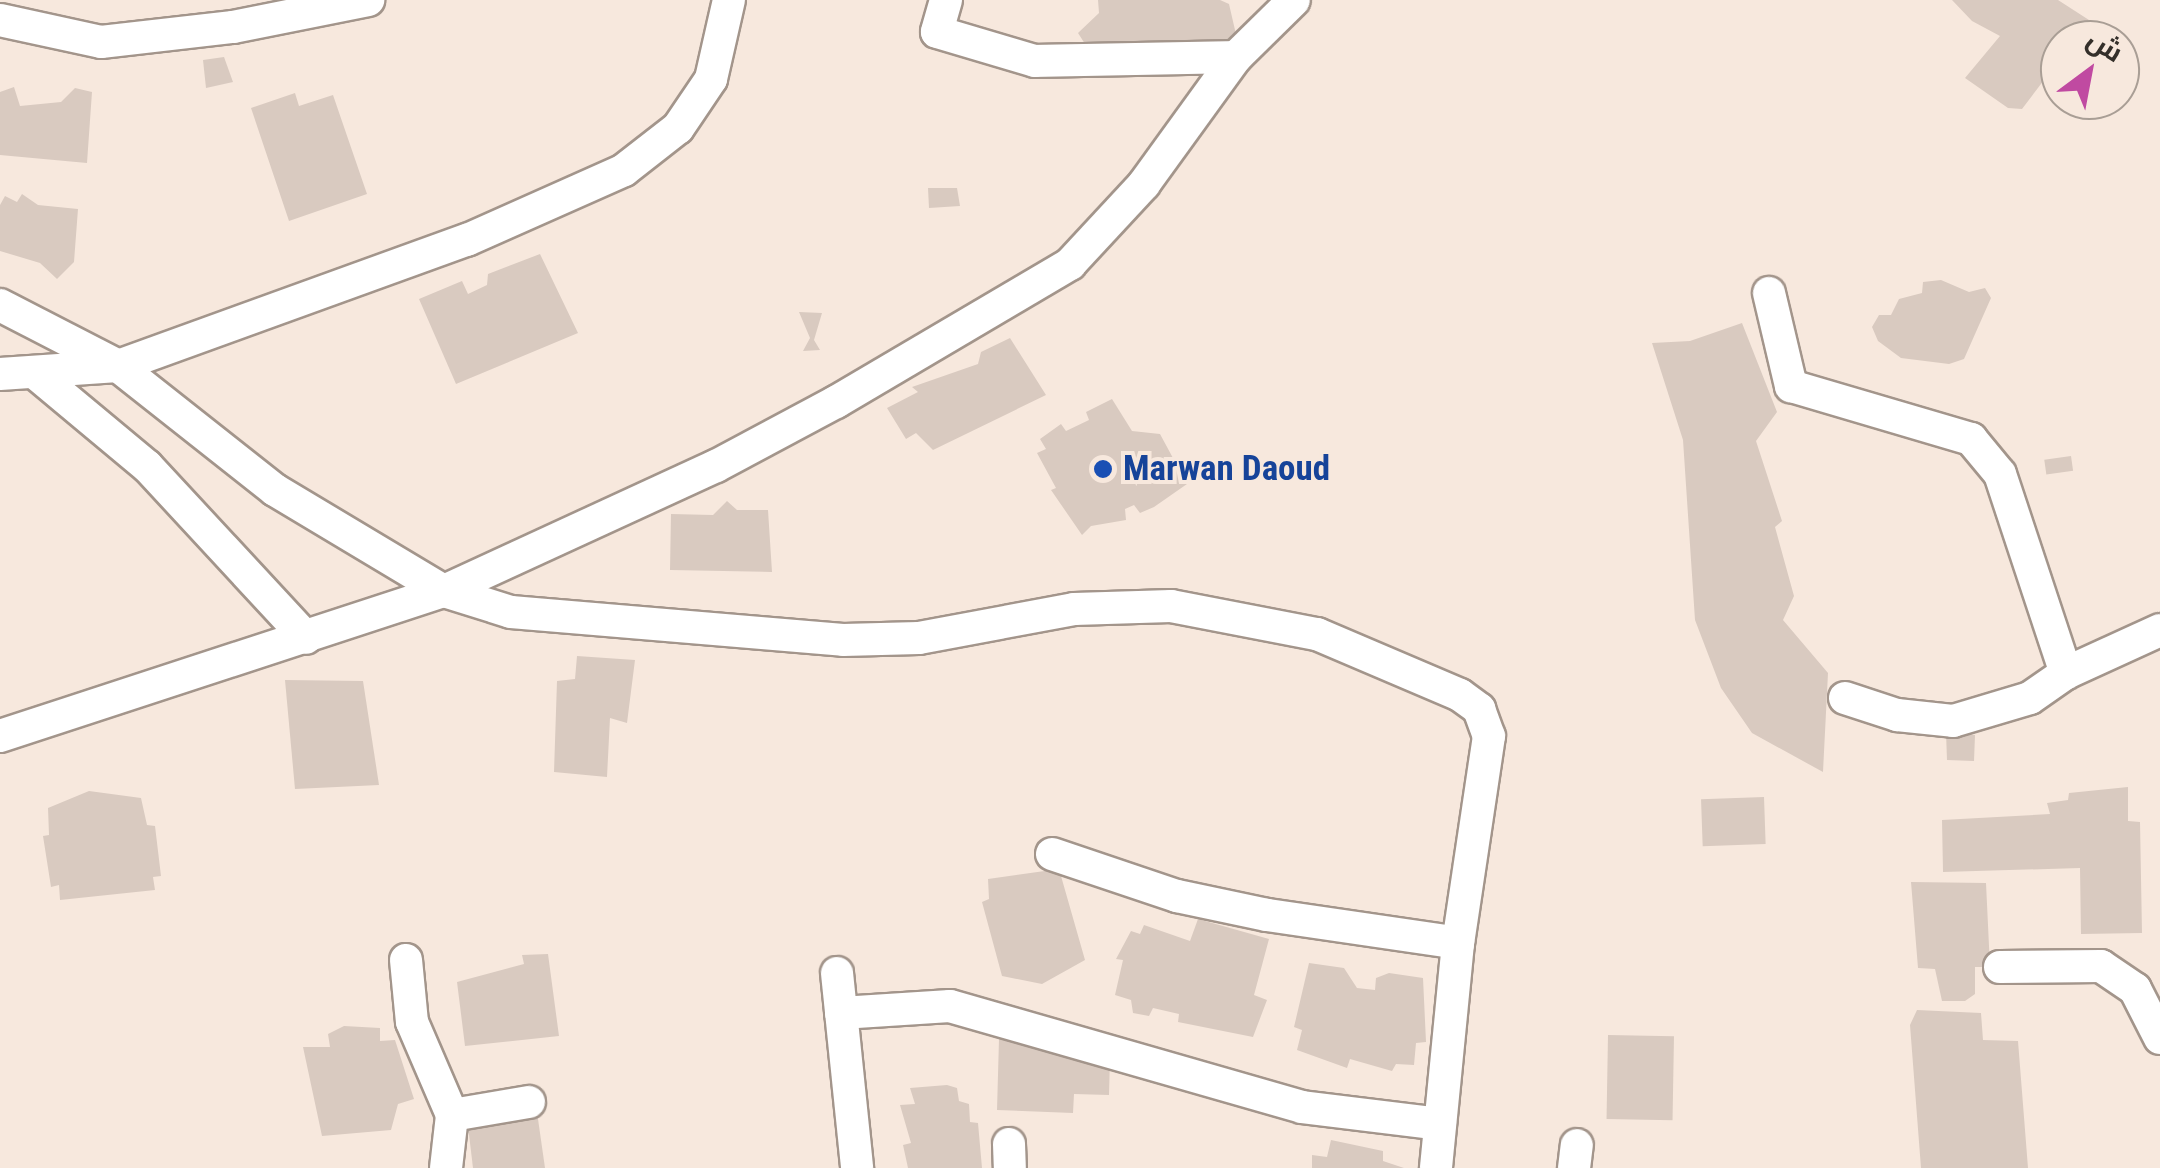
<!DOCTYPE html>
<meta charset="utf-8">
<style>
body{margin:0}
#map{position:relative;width:2160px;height:1168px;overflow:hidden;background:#f7e8dd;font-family:"Roboto Condensed",Cairo,sans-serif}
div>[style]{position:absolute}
.building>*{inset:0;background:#d9cac0;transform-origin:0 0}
.roads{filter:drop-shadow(2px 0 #a3958b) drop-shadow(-2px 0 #a3958b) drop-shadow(0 2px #a3958b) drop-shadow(0 -2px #a3958b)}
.minor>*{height:32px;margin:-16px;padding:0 16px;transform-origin:16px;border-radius:16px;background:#fff}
.dots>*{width:28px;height:28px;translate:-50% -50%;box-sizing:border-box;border:5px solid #f7e8dd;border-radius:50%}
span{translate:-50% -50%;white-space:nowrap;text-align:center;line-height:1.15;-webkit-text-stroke:8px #f7e8dd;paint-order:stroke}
.transit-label{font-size:35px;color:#164399;font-weight:700}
.left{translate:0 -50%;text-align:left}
.north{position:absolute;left:2040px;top:20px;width:100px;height:100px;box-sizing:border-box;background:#f7e8dd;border:2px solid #a99e95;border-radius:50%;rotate:32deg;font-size:28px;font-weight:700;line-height:40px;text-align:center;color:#342f2a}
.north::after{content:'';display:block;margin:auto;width:35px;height:45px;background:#c04aa1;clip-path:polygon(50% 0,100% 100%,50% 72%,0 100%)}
</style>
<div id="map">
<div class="building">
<i style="clip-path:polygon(1098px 0,1220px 0,1229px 4px,1238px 43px,1087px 47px,1078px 33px,1099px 13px)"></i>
<i style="clip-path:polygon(1952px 0,2058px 0,2089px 20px,2074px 40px,2060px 40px,2060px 59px,2022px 109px,2008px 108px,1965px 78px,2000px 36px,1972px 21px)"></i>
<i style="clip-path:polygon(224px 57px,233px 82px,206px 88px,203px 60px)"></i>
<i style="clip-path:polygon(14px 87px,20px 106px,61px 102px,75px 88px,92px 92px,87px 163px,0 155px,0 92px)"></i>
<i style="clip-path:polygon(295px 93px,299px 106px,333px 95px,367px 194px,289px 221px,251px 108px)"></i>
<i style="clip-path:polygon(928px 188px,957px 188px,960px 206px,929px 208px)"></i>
<i style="clip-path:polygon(22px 194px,38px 205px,78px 209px,74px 262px,57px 279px,40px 263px,0 251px,0 205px,5px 196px,17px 202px)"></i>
<i style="clip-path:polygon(540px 254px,578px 333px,456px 384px,419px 299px,462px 281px,468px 294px,487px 285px,488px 274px)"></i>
<i style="clip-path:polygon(1941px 280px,1969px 292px,1985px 288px,1991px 298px,1964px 359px,1949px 364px,1901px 358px,1878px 341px,1872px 327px,1879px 315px,1891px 315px,1899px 299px,1922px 293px,1923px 282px)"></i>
<i style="clip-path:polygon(799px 312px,822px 313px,814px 340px,820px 350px,803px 351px,810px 338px)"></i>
<i style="clip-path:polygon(1742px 323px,1777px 412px,1756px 441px,1782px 521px,1775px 527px,1794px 596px,1783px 620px,1828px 673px,1823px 772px,1752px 733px,1721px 688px,1695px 620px,1683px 440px,1652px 343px,1690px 341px)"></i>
<i style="clip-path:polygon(1010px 338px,1046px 395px,933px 450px,916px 433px,906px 439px,887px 408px,918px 392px,912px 387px,978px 364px,981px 352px)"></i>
<i style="clip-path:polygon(1112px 399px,1132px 431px,1160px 434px,1187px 484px,1154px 507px,1140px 513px,1134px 505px,1125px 509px,1126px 520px,1091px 526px,1082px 535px,1051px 490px,1056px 488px,1037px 453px,1046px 449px,1040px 439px,1061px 424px,1066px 431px,1089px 420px,1086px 412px)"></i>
<i style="left:2071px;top:456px;width:15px;height:27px;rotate:82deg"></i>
<i style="clip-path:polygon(727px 501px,737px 510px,768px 510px,772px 572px,670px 570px,671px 514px,713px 515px)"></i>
<i style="clip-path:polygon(577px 656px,635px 660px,627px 723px,610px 718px,607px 777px,554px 772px,557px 681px,575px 679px)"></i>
<i style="clip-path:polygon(285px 680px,363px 681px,379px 785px,295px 789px)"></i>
<i style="clip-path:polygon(1946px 732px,1975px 735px,1974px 761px,1947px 760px)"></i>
<i style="clip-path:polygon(2128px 787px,2128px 821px,2140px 822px,2142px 933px,2081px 934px,2080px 868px,1943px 872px,1942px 820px,2050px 814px,2047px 803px,2068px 800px,2069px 793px)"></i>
<i style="clip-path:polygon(89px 791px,141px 798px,147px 825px,155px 826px,161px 876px,153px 877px,155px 890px,60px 900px,59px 885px,51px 887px,43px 836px,49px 835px,48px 808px)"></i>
<i style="left:1764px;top:797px;width:47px;height:63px;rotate:88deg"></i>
<i style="clip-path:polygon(1059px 869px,1085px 960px,1042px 984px,1002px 976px,982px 902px,989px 899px,988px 879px)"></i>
<i style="clip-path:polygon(1911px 882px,1986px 883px,1990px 967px,1975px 967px,1975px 994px,1965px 1001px,1942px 1001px,1935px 969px,1918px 968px)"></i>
<i style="clip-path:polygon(1198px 919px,1269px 939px,1254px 995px,1267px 1000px,1253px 1037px,1178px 1022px,1179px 1014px,1153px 1008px,1149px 1016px,1133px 1013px,1131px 1000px,1115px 995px,1123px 960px,1116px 959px,1131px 931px,1140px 934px,1144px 925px,1190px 941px)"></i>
<i style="clip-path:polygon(548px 954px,559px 1036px,465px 1046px,457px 982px,524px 964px,522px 955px)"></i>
<i style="clip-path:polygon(1309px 963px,1344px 968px,1357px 988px,1375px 990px,1376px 978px,1389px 973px,1423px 978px,1426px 1042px,1416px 1043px,1414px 1065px,1396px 1064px,1392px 1071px,1350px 1059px,1347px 1068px,1297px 1050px,1302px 1030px,1294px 1027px)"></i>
<i style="clip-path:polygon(1917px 1010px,1981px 1013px,1983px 1040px,2018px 1041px,2028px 1168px,1921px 1168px,1910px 1025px)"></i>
<i style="clip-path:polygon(344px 1026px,380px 1028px,380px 1041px,395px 1040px,414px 1099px,398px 1104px,391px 1130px,322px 1136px,303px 1047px,330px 1047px,328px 1034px)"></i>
<i style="left:1608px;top:1035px;width:66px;height:84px;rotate:1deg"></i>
<i style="clip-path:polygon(999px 1039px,1070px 1042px,1110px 1058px,1109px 1095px,1074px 1094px,1073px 1113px,997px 1110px)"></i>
<i style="clip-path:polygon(947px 1085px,957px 1088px,959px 1101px,969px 1104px,970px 1122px,978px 1123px,982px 1168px,908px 1168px,903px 1145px,911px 1143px,900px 1105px,915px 1104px,910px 1088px)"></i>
<i style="clip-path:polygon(537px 1112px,545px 1168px,473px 1168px,468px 1126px)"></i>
<i style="clip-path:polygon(1331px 1140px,1383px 1151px,1383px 1161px,1404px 1168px,1312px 1168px,1312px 1155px,1327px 1157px)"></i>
</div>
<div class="roads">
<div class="minor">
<i style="left:946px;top:0;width:33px;rotate:106deg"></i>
<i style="left:937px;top:32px;width:102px;rotate:16.5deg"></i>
<i style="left:1035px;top:61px;width:201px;rotate:-1.1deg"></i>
<i style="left:0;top:20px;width:103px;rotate:12.3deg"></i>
<i style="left:101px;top:42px;width:133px;rotate:-6.5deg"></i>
<i style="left:233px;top:27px;width:138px;rotate:-11.3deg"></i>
<i style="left:1769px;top:293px;width:96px;rotate:76.7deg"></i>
<i style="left:1791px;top:386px;width:188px;rotate:16.4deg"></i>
<i style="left:1971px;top:439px;width:45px;rotate:50.4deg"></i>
<i style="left:2000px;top:474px;width:210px;rotate:71.7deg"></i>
<i style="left:0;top:305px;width:133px;rotate:27.3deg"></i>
<i style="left:118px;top:366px;width:200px;rotate:38.3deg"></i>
<i style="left:275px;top:490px;width:197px;rotate:30.9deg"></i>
<i style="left:444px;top:591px;width:70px;rotate:17.4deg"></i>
<i style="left:511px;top:612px;width:333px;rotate:4.8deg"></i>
<i style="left:843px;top:640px;width:76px;rotate:-1.5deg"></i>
<i style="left:919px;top:638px;width:158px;rotate:-10.6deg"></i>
<i style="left:1074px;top:609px;width:97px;rotate:-1.8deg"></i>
<i style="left:1171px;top:606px;width:149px;rotate:10.9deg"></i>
<i style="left:1317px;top:634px;width:155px;rotate:23.1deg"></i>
<i style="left:1460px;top:695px;width:24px;rotate:36deg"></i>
<i style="left:1479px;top:709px;width:29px;rotate:70deg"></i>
<i style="left:1489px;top:736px;width:209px;rotate:98.5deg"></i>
<i style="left:1458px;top:943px;width:226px;rotate:95.6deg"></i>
<i style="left:34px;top:372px;width:147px;rotate:39.8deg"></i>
<i style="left:147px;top:466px;width:234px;rotate:47.2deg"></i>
<i style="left:0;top:374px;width:118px;rotate:-3.9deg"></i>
<i style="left:118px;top:366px;width:371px;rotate:-19.9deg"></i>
<i style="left:467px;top:240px;width:172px;rotate:-24deg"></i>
<i style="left:624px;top:170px;width:68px;rotate:-37.9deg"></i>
<i style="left:678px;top:128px;width:59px;rotate:-56deg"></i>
<i style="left:711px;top:79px;width:81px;rotate:-77.2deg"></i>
<i style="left:1845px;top:698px;width:55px;rotate:18.1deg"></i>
<i style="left:1897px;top:715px;width:56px;rotate:6.1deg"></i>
<i style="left:1953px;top:721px;width:80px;rotate:-16.6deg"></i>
<i style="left:2030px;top:698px;width:44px;rotate:-34.8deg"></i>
<i style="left:2066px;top:673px;width:103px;rotate:-24.6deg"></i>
<i style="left:0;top:736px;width:467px;rotate:-18.1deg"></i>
<i style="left:444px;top:591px;width:299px;rotate:-24.7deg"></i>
<i style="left:716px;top:466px;width:136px;rotate:-28.1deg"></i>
<i style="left:836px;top:402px;width:272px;rotate:-30.5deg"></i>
<i style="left:1070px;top:264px;width:109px;rotate:-47.2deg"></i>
<i style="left:1144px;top:184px;width:157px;rotate:-54.1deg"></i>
<i style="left:1236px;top:57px;width:81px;rotate:-44.5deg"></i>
<i style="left:1052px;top:854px;width:132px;rotate:18.6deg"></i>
<i style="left:1177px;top:896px;width:92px;rotate:11.9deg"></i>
<i style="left:1267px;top:915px;width:193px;rotate:8.3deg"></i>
<i style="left:406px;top:960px;width:62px;rotate:84.5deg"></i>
<i style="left:412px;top:1022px;width:101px;rotate:66.7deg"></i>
<i style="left:2000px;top:967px;width:101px;rotate:-0.6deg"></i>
<i style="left:2101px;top:966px;width:41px;rotate:34.1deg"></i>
<i style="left:2135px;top:989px;width:55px;rotate:63deg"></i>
<i style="left:837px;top:973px;width:196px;rotate:84.1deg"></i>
<i style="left:841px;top:1013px;width:109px;rotate:-3.7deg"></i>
<i style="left:950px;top:1006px;width:366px;rotate:16deg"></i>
<i style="left:1302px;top:1107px;width:139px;rotate:7deg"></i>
<i style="left:1009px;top:1144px;width:24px;rotate:88deg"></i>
<i style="left:446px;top:1168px;width:53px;rotate:-83.5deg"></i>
<i style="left:452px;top:1115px;width:78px;rotate:-9.6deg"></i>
<i style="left:1574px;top:1168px;width:23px;rotate:-83deg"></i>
</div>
</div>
<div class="dots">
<i style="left:1103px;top:469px;background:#1a4fb4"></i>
</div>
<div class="transit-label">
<span class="left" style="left:1123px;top:469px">Marwan Daoud</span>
</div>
<div class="north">ش</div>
</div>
